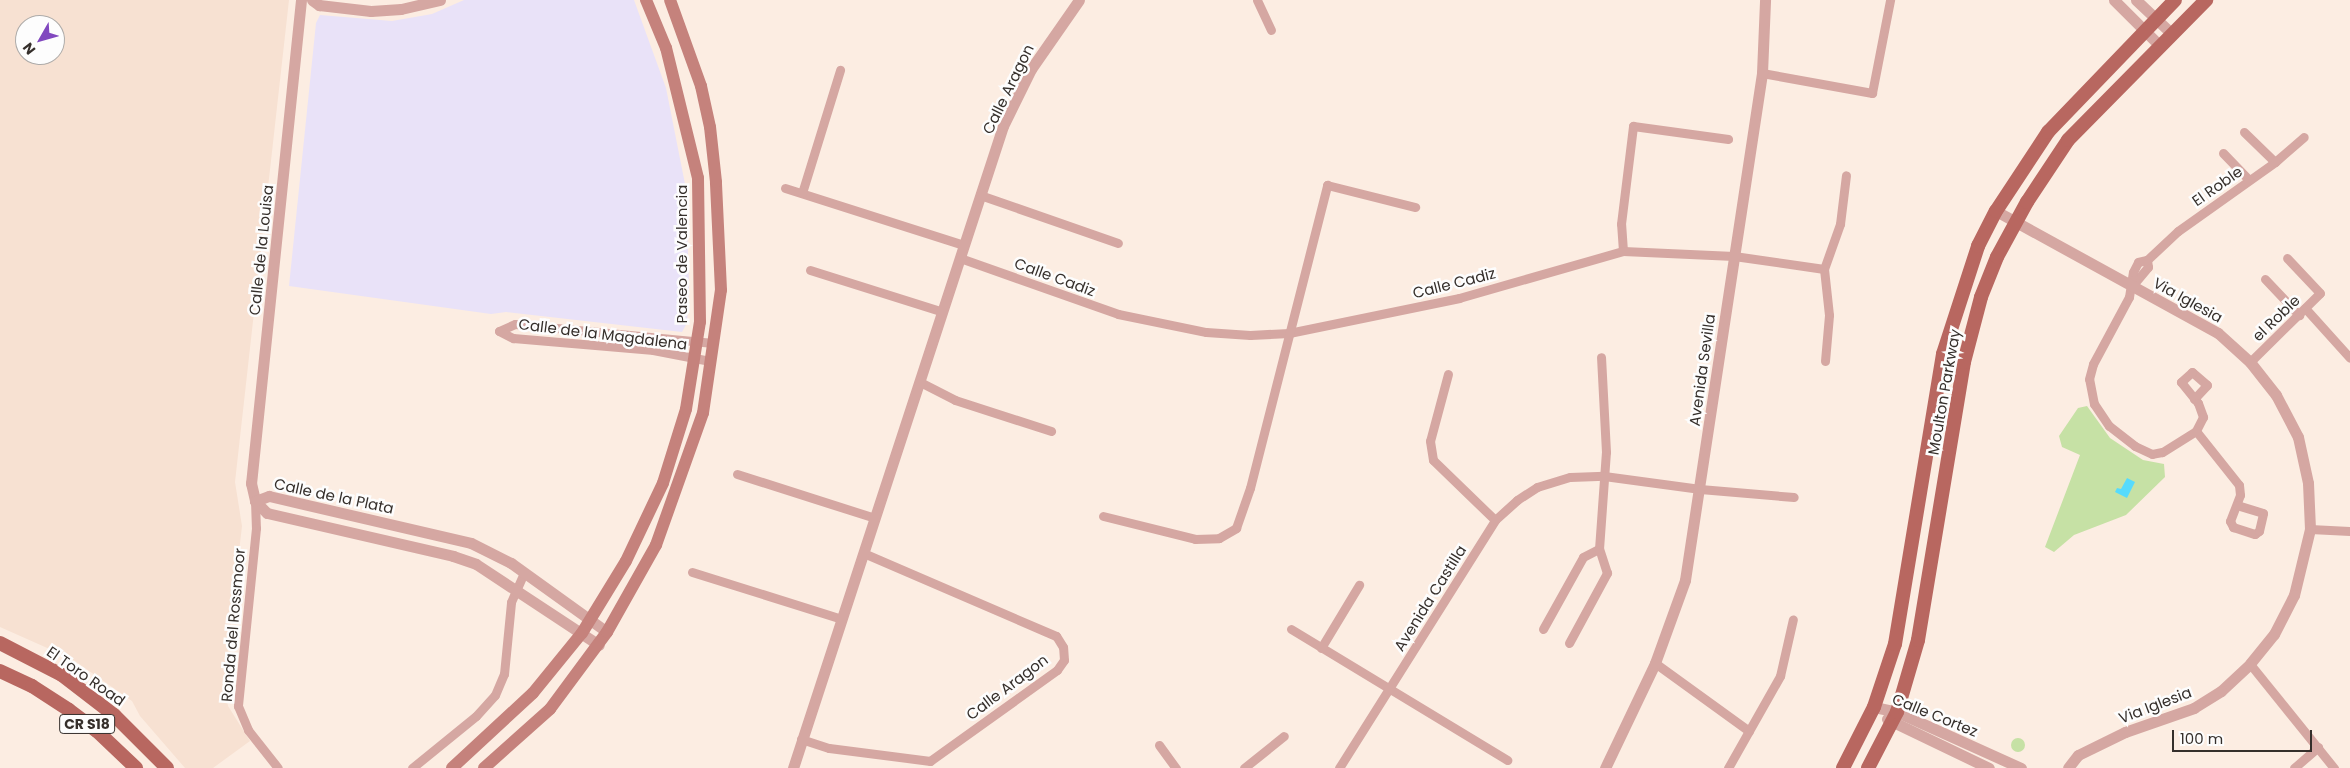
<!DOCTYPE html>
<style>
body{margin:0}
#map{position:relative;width:2350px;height:768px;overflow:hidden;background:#fcede2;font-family:Poppins,sans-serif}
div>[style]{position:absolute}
.built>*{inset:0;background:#f7e1d2}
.medical>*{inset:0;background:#e9e2f8}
.green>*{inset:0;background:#c6e1a5}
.round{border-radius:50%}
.water>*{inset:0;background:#56dbfd}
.minor>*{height:9px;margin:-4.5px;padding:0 4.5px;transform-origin:4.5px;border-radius:4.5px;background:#d5a7a2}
.tertiary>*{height:11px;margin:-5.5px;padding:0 5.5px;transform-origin:5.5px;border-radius:5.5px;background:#d5a7a2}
.secondary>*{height:12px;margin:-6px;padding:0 6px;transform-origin:6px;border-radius:6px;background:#c5827c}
.primary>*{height:14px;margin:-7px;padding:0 7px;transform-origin:7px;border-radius:7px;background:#b86760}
span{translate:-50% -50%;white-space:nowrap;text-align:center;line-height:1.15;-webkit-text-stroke:5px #fdfdfd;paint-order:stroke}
.shield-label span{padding:1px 4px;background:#fdfdfd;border:1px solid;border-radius:4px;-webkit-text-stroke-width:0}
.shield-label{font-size:14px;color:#352f2b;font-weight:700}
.street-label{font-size:15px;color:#352f2b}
.north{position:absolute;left:15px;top:15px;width:50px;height:50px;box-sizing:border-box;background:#fdfdfd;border:1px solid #adaba9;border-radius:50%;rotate:232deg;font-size:14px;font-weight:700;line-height:20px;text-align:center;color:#352f2b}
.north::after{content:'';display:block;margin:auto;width:18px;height:22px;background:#8148bf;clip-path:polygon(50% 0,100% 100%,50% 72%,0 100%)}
.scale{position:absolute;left:2172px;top:730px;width:140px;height:22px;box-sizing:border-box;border:2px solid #352f2b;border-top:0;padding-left:6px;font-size:15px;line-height:18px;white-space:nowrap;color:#352f2b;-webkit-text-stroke:4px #fdfdfd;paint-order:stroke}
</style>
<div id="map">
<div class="built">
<i style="clip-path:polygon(evenodd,0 0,289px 0,235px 482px,242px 526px,224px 682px,228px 706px,250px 741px,213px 768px,185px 768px,140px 716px,132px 701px,72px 659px,0 627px,0 0,25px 25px,55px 25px,55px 55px,25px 55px,25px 25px)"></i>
</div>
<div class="medical">
<i style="clip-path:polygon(464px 0,634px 0,666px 88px,686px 189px,689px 287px,687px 323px,682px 332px,506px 312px,491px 314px,289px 286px,316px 23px,320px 15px,392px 21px,432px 14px)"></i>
</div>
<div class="green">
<i style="clip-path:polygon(2087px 406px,2110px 438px,2143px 460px,2164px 464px,2165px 477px,2126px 515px,2074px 535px,2054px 552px,2045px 547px,2080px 455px,2062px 447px,2059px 436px,2078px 408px)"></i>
<i class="round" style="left:2011px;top:738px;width:14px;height:14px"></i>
</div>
<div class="water">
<i style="clip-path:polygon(2127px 478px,2135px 482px,2127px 498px,2115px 492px,2117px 488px,2121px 489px)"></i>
</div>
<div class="minor">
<i style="left:1257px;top:0;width:33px;rotate:65deg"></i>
<i style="left:1762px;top:73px;width:112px;rotate:10.3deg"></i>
<i style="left:1872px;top:93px;width:95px;rotate:-79deg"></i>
<i style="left:2244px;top:132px;width:43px;rotate:44.1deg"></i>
<i style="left:2223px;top:153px;width:37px;rotate:46deg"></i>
<i style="left:785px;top:188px;width:188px;rotate:17.7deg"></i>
<i style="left:802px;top:193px;width:129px;rotate:-72.8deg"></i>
<i style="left:980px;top:195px;width:146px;rotate:19.2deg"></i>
<i style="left:1623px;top:251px;width:27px;rotate:-94deg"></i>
<i style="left:1621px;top:224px;width:99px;rotate:-83deg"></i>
<i style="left:1633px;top:126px;width:96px;rotate:7.8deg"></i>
<i style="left:960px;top:258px;width:168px;rotate:19.5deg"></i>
<i style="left:1118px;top:314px;width:90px;rotate:11.6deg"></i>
<i style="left:1206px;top:332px;width:44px;rotate:3.9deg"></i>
<i style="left:1250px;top:335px;width:39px;rotate:-3deg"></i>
<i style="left:1289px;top:333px;width:174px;rotate:-11.6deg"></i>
<i style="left:1459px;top:298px;width:171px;rotate:-16deg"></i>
<i style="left:1623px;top:251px;width:111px;rotate:2.6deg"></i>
<i style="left:1734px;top:256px;width:91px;rotate:8.2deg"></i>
<i style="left:810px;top:270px;width:139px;rotate:17.5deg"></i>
<i style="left:2265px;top:279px;width:50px;rotate:46.6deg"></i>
<i style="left:2132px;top:286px;width:25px;rotate:-50deg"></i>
<i style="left:2148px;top:267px;width:7px;rotate:-98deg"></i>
<i style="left:2305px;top:308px;width:67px;rotate:48deg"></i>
<i style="left:499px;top:331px;width:17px;rotate:-24deg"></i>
<i style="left:515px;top:324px;width:199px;rotate:5.5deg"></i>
<i style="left:499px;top:331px;width:16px;rotate:27deg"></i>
<i style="left:513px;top:338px;width:141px;rotate:4.9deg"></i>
<i style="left:653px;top:350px;width:58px;rotate:10.9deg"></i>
<i style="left:1825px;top:361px;width:46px;rotate:-85deg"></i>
<i style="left:1829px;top:315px;width:46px;rotate:-96.2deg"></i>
<i style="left:1824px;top:269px;width:48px;rotate:-70.4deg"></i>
<i style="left:1840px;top:224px;width:49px;rotate:-83deg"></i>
<i style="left:2250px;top:362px;width:98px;rotate:-44.6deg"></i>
<i style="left:2320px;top:293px;width:48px;rotate:-133.3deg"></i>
<i style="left:1448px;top:374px;width:69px;rotate:105deg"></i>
<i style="left:1430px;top:441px;width:19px;rotate:81deg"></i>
<i style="left:1433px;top:460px;width:86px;rotate:44.1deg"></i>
<i style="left:920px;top:382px;width:39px;rotate:27deg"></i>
<i style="left:955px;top:400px;width:101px;rotate:17.9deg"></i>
<i style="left:2194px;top:399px;width:19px;rotate:-47deg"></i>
<i style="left:2207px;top:385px;width:20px;rotate:-139deg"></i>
<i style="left:2192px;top:372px;width:15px;rotate:138deg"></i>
<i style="left:2181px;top:382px;width:27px;rotate:51deg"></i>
<i style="left:2198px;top:403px;width:15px;rotate:70deg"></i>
<i style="left:2203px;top:417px;width:16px;rotate:117deg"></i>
<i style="left:2196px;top:431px;width:69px;rotate:51.5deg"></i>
<i style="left:2239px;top:485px;width:10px;rotate:84deg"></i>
<i style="left:2240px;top:495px;width:28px;rotate:111deg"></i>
<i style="left:2230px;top:521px;width:7px;rotate:63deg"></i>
<i style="left:2233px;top:527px;width:23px;rotate:18deg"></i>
<i style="left:2255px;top:534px;width:5px;rotate:-37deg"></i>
<i style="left:2259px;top:531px;width:18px;rotate:-77deg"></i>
<i style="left:2263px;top:513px;width:27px;rotate:-163deg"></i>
<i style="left:2196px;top:431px;width:40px;rotate:148deg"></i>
<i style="left:2162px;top:452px;width:10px;rotate:169deg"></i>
<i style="left:2152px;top:454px;width:19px;rotate:-155deg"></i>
<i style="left:2135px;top:446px;width:33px;rotate:-142deg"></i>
<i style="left:2109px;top:426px;width:27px;rotate:-124deg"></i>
<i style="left:2094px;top:404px;width:25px;rotate:-101deg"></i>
<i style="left:2089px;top:379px;width:16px;rotate:-75deg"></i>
<i style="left:2093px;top:364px;width:76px;rotate:-61.8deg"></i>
<i style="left:2129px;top:297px;width:25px;rotate:-81deg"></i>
<i style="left:2133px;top:272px;width:11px;rotate:-63deg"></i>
<i style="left:2138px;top:262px;width:9px;rotate:-13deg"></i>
<i style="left:2147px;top:260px;width:42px;rotate:-43.1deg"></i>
<i style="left:2178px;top:231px;width:119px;rotate:-35.4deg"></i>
<i style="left:2275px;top:162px;width:38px;rotate:-41deg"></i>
<i style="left:737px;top:474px;width:145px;rotate:17.7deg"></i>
<i style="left:255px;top:501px;width:27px;rotate:88deg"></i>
<i style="left:256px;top:528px;width:179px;rotate:95.8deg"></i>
<i style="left:238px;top:706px;width:26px;rotate:67deg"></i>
<i style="left:248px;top:730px;width:48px;rotate:51.7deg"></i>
<i style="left:1103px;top:516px;width:95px;rotate:14deg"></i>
<i style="left:1195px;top:539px;width:24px;rotate:-2deg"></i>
<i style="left:1219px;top:538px;width:20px;rotate:-30deg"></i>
<i style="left:1236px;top:528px;width:42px;rotate:-70.7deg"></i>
<i style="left:1250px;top:488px;width:313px;rotate:-75.7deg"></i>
<i style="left:1327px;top:185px;width:91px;rotate:14deg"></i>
<i style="left:2310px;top:529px;width:40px;rotate:2.9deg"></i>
<i style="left:692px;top:572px;width:157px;rotate:17.4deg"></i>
<i style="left:1291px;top:629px;width:253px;rotate:31.2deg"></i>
<i style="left:1543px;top:629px;width:82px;rotate:-60.9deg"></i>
<i style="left:1583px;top:557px;width:18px;rotate:-27deg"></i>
<i style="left:1569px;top:643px;width:80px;rotate:-61.5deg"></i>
<i style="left:1607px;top:573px;width:25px;rotate:-108deg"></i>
<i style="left:1599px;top:549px;width:97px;rotate:-85.9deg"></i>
<i style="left:1606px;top:452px;width:95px;rotate:-93deg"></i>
<i style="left:1321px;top:648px;width:74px;rotate:-58.9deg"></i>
<i style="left:1655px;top:663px;width:116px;rotate:35.9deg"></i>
<i style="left:2250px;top:664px;width:134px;rotate:51.1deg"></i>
<i style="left:801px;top:739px;width:29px;rotate:18deg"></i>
<i style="left:829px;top:748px;width:102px;rotate:7.3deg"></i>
<i style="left:930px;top:761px;width:156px;rotate:-35.6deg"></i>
<i style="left:1057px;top:670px;width:12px;rotate:-55deg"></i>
<i style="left:1064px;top:660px;width:13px;rotate:-94deg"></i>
<i style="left:1063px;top:647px;width:13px;rotate:-122deg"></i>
<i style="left:1056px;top:636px;width:210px;rotate:-156.7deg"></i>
<i style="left:1159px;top:745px;width:29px;rotate:54deg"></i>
<i style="left:412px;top:768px;width:82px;rotate:-39.1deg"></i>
<i style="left:476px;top:716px;width:28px;rotate:-48deg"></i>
<i style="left:495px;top:695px;width:23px;rotate:-67deg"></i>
<i style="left:504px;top:674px;width:72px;rotate:-84.4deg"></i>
<i style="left:511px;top:602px;width:32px;rotate:-66deg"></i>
<i style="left:1244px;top:768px;width:51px;rotate:-38.7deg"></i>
<i style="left:1339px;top:768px;width:293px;rotate:-57.8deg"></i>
<i style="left:1495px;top:520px;width:30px;rotate:-42deg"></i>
<i style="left:1517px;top:500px;width:24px;rotate:-33deg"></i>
<i style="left:1537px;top:487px;width:34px;rotate:-17deg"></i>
<i style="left:1570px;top:477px;width:34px;rotate:-2deg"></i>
<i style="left:1604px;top:476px;width:97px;rotate:7.7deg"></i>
<i style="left:1700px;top:489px;width:94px;rotate:4.9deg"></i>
<i style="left:1728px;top:768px;width:106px;rotate:-60.5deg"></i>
<i style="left:1780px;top:676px;width:58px;rotate:-77.2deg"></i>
<i style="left:2294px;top:768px;width:32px;rotate:-41deg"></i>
</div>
<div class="tertiary">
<i style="left:301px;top:0;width:486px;rotate:95.9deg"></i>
<i style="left:251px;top:483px;width:18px;rotate:77deg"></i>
<i style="left:255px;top:501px;width:17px;rotate:45deg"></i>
<i style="left:267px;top:513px;width:191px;rotate:13deg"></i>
<i style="left:453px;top:556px;width:24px;rotate:19deg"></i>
<i style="left:476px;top:564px;width:147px;rotate:33.4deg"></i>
<i style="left:312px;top:0;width:9px;rotate:36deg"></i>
<i style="left:319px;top:5px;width:52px;rotate:6.6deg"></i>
<i style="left:371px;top:11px;width:30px;rotate:-4deg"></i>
<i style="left:401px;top:9px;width:40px;rotate:-13deg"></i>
<i style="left:2114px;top:0;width:65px;rotate:45deg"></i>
<i style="left:2136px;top:0;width:50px;rotate:43.4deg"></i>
<i style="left:1996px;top:211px;width:253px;rotate:28.8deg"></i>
<i style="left:2218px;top:333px;width:43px;rotate:42.2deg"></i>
<i style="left:2250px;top:362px;width:42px;rotate:51.8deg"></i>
<i style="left:2276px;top:395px;width:47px;rotate:62.4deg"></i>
<i style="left:2298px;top:437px;width:47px;rotate:77.7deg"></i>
<i style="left:2308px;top:483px;width:46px;rotate:87.5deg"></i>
<i style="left:2310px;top:529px;width:68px;rotate:103.6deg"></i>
<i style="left:2294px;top:595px;width:44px;rotate:117.1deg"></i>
<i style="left:2274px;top:634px;width:38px;rotate:129deg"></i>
<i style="left:2250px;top:664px;width:40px;rotate:137deg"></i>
<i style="left:2221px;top:691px;width:32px;rotate:148deg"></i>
<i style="left:2194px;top:708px;width:73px;rotate:160.8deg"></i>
<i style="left:2125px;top:732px;width:52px;rotate:153.9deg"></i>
<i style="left:2078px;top:755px;width:16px;rotate:128deg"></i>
<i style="left:255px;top:501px;width:15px;rotate:-20deg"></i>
<i style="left:269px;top:496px;width:207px;rotate:13.1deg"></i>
<i style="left:471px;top:543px;width:45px;rotate:26.6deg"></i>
<i style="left:511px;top:563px;width:118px;rotate:35.7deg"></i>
<i style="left:1874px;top:707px;width:24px;rotate:12deg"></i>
<i style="left:1897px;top:712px;width:136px;rotate:24.3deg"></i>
<i style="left:1887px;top:719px;width:113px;rotate:25.7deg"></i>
<i style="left:793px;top:768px;width:675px;rotate:-71.89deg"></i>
<i style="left:1003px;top:126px;width:64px;rotate:-63.8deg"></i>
<i style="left:1031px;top:69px;width:84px;rotate:-55.2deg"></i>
<i style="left:1605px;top:768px;width:116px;rotate:-64.5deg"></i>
<i style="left:1655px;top:663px;width:88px;rotate:-70.1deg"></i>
<i style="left:1685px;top:580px;width:513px;rotate:-81.36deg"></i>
<i style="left:1762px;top:73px;width:73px;rotate:-87.6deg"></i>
</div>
<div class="secondary">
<i style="left:452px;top:768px;width:110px;rotate:-42.8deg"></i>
<i style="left:533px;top:693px;width:77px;rotate:-50.8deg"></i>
<i style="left:582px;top:633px;width:84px;rotate:-58.6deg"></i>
<i style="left:626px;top:561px;width:86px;rotate:-64.6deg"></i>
<i style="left:663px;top:483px;width:77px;rotate:-72.7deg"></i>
<i style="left:686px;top:409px;width:88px;rotate:-80.9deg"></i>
<i style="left:700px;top:322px;width:144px;rotate:-90.8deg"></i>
<i style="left:698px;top:178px;width:134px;rotate:-103.8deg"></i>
<i style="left:666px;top:48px;width:52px;rotate:-112.6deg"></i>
<i style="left:484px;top:768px;width:89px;rotate:-41.8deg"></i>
<i style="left:550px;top:709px;width:96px;rotate:-53.5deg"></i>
<i style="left:607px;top:632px;width:100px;rotate:-60.6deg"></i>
<i style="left:656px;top:545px;width:140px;rotate:-70.4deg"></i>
<i style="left:703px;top:413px;width:124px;rotate:-81.7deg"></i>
<i style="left:721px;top:290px;width:108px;rotate:-92.7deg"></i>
<i style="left:716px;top:182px;width:55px;rotate:-96.2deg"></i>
<i style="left:710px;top:127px;width:42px;rotate:-102.4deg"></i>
<i style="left:701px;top:86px;width:91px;rotate:-109.8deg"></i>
</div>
<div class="primary">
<i style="left:0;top:643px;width:70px;rotate:27.3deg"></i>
<i style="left:62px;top:675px;width:66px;rotate:37.6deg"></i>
<i style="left:114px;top:715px;width:75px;rotate:45deg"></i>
<i style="left:0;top:671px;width:35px;rotate:25deg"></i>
<i style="left:32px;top:686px;width:44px;rotate:33deg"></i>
<i style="left:69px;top:710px;width:35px;rotate:37deg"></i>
<i style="left:97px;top:731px;width:54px;rotate:43.5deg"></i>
<i style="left:1843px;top:768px;width:68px;rotate:-63.1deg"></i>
<i style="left:1874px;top:707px;width:66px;rotate:-71.6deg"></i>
<i style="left:1895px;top:644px;width:294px;rotate:-80.6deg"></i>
<i style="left:1943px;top:354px;width:114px;rotate:-72deg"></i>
<i style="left:1978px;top:246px;width:39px;rotate:-63deg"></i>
<i style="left:1996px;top:211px;width:95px;rotate:-56.6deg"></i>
<i style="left:2048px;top:132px;width:183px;rotate:-46.1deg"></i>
<i style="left:1868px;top:768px;width:63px;rotate:-62.6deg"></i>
<i style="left:1897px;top:712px;width:75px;rotate:-73.7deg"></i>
<i style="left:1918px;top:640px;width:282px;rotate:-80.6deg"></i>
<i style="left:1964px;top:362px;width:67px;rotate:-75.3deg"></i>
<i style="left:1981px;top:297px;width:43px;rotate:-68.2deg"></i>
<i style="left:1997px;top:257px;width:63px;rotate:-61.4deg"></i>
<i style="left:2027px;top:202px;width:74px;rotate:-56.5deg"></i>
<i style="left:2068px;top:140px;width:197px;rotate:-45.4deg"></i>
</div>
<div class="shield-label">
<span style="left:87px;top:724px">CR S18</span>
</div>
<div class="street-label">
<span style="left:1008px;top:89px;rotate:-64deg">Calle Aragon</span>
<span style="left:2217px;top:186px;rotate:-35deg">El Roble</span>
<span style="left:261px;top:250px;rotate:-84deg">Calle de la Louisa</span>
<span style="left:682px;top:254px;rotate:-90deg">Paseo de Valencia</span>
<span style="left:1055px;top:277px;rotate:20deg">Calle Cadiz</span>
<span style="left:1454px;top:283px;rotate:-14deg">Calle Cadiz</span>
<span style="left:2188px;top:300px;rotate:29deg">Via Iglesia</span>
<span style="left:2276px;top:318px;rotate:-44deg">el Roble</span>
<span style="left:603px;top:334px;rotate:7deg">Calle de la Magdalena</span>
<span style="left:1702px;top:370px;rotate:-82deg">Avenida Sevilla</span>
<span style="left:1944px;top:392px;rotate:-80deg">Moulton Parkway</span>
<span style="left:334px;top:496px;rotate:12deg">Calle de la Plata</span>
<span style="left:1430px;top:598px;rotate:-58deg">Avenida Castilla</span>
<span style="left:233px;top:625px;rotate:-85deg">Ronda del Rossmoor</span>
<span style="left:86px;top:676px;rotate:35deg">El Toro Road</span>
<span style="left:1007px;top:687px;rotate:-37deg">Calle Aragon</span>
<span style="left:2155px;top:705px;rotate:-21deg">Via Iglesia</span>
<span style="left:1935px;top:715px;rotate:22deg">Calle Cortez</span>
</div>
<div class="north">N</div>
<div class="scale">100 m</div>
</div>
